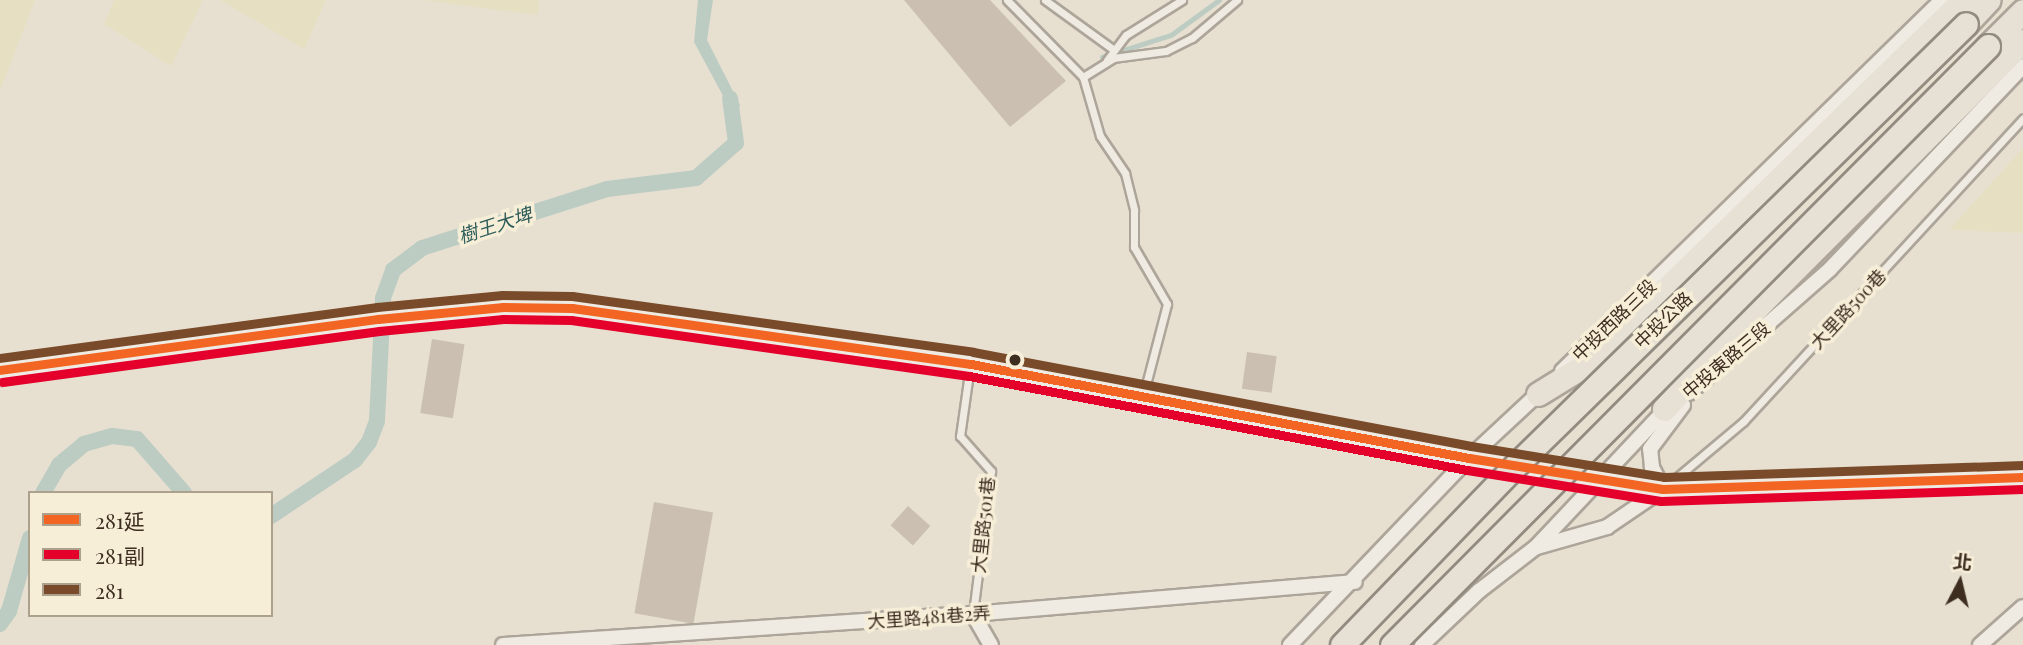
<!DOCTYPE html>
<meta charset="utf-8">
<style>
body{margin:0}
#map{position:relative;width:2023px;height:645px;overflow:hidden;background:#e7e0d1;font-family:"Playfair Display","Noto Sans TC",serif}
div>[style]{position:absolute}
.farmland>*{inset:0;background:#e6dfc2}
.water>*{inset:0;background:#bcccc2}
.stream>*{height:4.5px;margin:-2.25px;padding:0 2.25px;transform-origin:2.25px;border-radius:2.25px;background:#bcccc2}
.canal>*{height:16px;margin:-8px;padding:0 8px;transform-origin:8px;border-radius:8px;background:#bcccc2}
.building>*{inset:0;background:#cbbfb2;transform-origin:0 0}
.roads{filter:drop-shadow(2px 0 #ada599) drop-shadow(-2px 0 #ada599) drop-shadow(0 2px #ada599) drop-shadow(0 -2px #ada599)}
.lane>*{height:7px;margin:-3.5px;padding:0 3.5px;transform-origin:3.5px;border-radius:3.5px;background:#efebe3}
.street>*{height:14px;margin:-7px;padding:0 7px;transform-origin:7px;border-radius:7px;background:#efebe3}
.secondary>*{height:21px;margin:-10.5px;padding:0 10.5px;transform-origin:10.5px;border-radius:10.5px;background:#efebe3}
.primary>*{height:23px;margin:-11.5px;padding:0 11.5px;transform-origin:11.5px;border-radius:11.5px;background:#e6e1d4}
.bridges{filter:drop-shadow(2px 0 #928b80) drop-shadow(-2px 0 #928b80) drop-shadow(0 2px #928b80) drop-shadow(0 -2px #928b80)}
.primary-bridge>*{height:23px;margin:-11.5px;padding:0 11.5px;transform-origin:11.5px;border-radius:11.5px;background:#e6e1d4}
.bus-1>*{height:9px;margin:-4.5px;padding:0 4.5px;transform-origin:4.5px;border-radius:4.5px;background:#f26522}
.bus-2>*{height:9px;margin:-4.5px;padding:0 4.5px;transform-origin:4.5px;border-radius:4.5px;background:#e4002b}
.bus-3>*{height:9px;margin:-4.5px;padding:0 4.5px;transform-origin:4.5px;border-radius:4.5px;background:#7a4b2a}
.dots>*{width:19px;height:19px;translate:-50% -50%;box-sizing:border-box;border:4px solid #f7eed8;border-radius:50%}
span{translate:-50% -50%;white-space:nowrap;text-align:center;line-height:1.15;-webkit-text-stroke:7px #f7eed8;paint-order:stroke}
.street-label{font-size:18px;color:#3d2e20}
.water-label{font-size:19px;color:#2f5d5a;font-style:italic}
.legend{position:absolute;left:28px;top:491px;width:245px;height:126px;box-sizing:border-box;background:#f7eed8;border:2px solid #ada18e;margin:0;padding:9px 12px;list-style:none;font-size:21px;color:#3d2e20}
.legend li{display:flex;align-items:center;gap:14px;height:35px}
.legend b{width:35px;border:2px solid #ada18e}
.north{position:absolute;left:1925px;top:547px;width:70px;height:70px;-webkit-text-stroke:5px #f7eed8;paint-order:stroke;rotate:7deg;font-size:19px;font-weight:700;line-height:28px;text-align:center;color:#3d2e20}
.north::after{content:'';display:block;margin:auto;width:24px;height:32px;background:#3d2e20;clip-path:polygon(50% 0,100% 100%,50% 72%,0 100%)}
</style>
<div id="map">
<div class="farmland">
<i style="clip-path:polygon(0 0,35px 0,0 91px)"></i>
<i style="clip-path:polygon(114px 0,203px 0,171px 66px,104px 24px)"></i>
<i style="clip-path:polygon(220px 0,326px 0,304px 49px)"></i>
<i style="clip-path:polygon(422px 0,539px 0,538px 15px)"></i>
<i style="clip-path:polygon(2023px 148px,2023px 233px,1949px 230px)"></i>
</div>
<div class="water">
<i style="clip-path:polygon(698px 0,713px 0,707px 40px,740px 105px,735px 118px,694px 42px)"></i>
</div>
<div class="stream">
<i style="left:1102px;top:57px;width:72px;rotate:-17.7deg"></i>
<i style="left:1171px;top:35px;width:59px;rotate:-36.1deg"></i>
</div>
<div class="canal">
<i style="left:43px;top:493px;width:32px;rotate:-60deg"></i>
<i style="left:59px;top:465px;width:33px;rotate:-40deg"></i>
<i style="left:84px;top:444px;width:29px;rotate:-16deg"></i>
<i style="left:112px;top:436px;width:25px;rotate:7deg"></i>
<i style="left:137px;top:439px;width:72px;rotate:49deg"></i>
<i style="left:271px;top:516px;width:101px;rotate:-33.7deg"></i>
<i style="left:355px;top:460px;width:23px;rotate:-52deg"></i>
<i style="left:369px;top:442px;width:22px;rotate:-69deg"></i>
<i style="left:377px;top:421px;width:123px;rotate:-87.2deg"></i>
<i style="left:383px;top:298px;width:30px;rotate:-70deg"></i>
<i style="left:393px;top:270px;width:36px;rotate:-37deg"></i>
<i style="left:422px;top:248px;width:194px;rotate:-17.7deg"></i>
<i style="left:607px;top:189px;width:90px;rotate:-7deg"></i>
<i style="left:696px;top:178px;width:53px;rotate:-41.2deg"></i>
<i style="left:736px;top:143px;width:45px;rotate:-97.6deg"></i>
<i style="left:0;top:624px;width:16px;rotate:-55deg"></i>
<i style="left:9px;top:611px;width:76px;rotate:-74deg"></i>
</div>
<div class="building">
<i style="clip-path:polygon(904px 0,990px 0,1066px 81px,1010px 127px)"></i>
<i style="left:432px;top:339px;width:33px;height:75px;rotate:9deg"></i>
<i style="left:1247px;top:352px;width:30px;height:37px;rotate:8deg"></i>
<i style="left:654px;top:502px;width:60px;height:113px;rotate:10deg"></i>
<i style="left:908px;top:506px;width:30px;height:26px;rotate:42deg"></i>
</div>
<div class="roads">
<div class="lane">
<i style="left:1007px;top:0;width:108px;rotate:45.4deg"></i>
<i style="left:1083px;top:77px;width:61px;rotate:73.9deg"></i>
<i style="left:1100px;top:136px;width:45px;rotate:56deg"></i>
<i style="left:1125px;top:173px;width:38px;rotate:76deg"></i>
<i style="left:1134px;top:210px;width:37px;rotate:90deg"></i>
<i style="left:1134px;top:247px;width:66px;rotate:59.9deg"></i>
<i style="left:1167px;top:304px;width:91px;rotate:104.6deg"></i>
<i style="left:1045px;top:0;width:85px;rotate:35.9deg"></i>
<i style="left:1107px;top:60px;width:31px;rotate:-53deg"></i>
<i style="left:1126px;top:35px;width:66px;rotate:-32deg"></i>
<i style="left:1083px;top:77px;width:36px;rotate:-32deg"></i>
<i style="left:1113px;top:58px;width:53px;rotate:-7.5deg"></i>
<i style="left:1166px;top:51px;width:29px;rotate:-27deg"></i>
<i style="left:1192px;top:38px;width:59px;rotate:-40.2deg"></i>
<i style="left:970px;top:366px;width:71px;rotate:98.1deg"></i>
<i style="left:960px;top:436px;width:47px;rotate:48.5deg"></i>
<i style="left:991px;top:471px;width:143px;rotate:97.2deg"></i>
<i style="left:1669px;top:484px;width:97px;rotate:-40deg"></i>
<i style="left:1743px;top:422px;width:413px;rotate:-47.3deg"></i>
</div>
<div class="street">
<i style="left:1562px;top:371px;width:531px;rotate:-44.31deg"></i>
<i style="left:1689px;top:393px;width:188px;rotate:-41.3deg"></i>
<i style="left:1830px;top:269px;width:280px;rotate:-46.4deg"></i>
<i style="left:1537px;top:547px;width:73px;rotate:-15.9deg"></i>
<i style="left:1607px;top:527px;width:68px;rotate:-34.2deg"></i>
<i style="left:1663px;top:489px;width:25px;rotate:-117deg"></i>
<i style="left:1652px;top:467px;width:18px;rotate:-96deg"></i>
<i style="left:1650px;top:449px;width:55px;rotate:-53.1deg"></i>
<i style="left:973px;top:614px;width:36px;rotate:60deg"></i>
<i style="left:503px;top:645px;width:471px;rotate:-3.8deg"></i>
<i style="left:973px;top:614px;width:383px;rotate:-4.8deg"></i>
<i style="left:1290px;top:645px;width:259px;rotate:-46.3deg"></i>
<i style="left:1469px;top:458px;width:100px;rotate:-43deg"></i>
<i style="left:1422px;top:645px;width:79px;rotate:-43.5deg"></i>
<i style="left:1479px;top:591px;width:72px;rotate:-37.7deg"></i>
<i style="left:1536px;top:547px;width:194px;rotate:-46.7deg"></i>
<i style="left:1980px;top:645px;width:57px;rotate:-41.5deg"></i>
</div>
<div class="secondary">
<i style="left:0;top:370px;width:381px;rotate:-7.7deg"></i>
<i style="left:378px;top:319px;width:126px;rotate:-5.5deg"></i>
<i style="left:503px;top:307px;width:69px;rotate:0.8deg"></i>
<i style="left:572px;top:308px;width:403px;rotate:8deg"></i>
<i style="left:971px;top:364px;width:507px;rotate:10.69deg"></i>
<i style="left:1469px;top:458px;width:196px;rotate:9.1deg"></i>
<i style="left:1663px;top:489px;width:360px;rotate:-1.9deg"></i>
</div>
<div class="primary">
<i style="left:1966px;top:24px;width:33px;rotate:-47deg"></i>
<i style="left:1988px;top:46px;width:49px;rotate:-45deg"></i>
<i style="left:1538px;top:394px;width:65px;rotate:-31.7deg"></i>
<i style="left:1593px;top:360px;width:516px;rotate:-44.22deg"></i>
<i style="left:1664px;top:409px;width:144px;rotate:-47.5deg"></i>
<i style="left:1761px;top:303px;width:371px;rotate:-45deg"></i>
</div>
</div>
<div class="bridges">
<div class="primary-bridge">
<i style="left:1342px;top:645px;width:253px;rotate:-46deg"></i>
<i style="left:1518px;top:463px;width:627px;rotate:-44.42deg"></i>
<i style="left:1392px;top:645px;width:845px;rotate:-45.14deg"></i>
</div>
</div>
<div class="bus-1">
<i style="left:0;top:370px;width:381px;rotate:-7.7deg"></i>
<i style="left:378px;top:319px;width:126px;rotate:-5.5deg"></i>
<i style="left:503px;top:307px;width:69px;rotate:0.8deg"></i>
<i style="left:572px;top:308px;width:403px;rotate:8deg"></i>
<i style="left:971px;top:364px;width:507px;rotate:10.69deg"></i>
<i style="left:1469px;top:458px;width:196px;rotate:9.1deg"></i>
<i style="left:1663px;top:489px;width:360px;rotate:-1.9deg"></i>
</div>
<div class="bus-2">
<i style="left:2px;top:382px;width:380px;rotate:-7.7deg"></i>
<i style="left:379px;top:331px;width:125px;rotate:-5.5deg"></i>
<i style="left:503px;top:319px;width:68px;rotate:0.8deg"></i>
<i style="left:571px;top:320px;width:402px;rotate:8deg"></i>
<i style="left:969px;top:376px;width:507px;rotate:10.69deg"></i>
<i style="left:1467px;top:470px;width:196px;rotate:9.1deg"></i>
<i style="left:1661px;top:501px;width:362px;rotate:-1.9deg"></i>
</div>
<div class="bus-3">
<i style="left:0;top:358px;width:380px;rotate:-7.7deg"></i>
<i style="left:377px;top:307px;width:126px;rotate:-5.5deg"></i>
<i style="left:502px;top:295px;width:70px;rotate:0.8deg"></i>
<i style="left:572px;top:296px;width:405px;rotate:7.9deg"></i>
<i style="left:973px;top:352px;width:507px;rotate:10.69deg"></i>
<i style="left:1471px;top:446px;width:195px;rotate:9.1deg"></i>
<i style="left:1664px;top:477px;width:359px;rotate:-1.9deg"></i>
</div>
<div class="dots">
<i style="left:1015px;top:360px;background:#3d2e20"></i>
</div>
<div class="street-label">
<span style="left:1848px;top:309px;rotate:-47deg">大里路500巷</span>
<span style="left:1614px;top:320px;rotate:-44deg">中投西路三段</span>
<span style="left:1663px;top:320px;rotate:-44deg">中投公路</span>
<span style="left:1726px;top:360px;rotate:-40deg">中投東路三段</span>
<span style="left:983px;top:525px;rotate:-84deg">大里路501巷</span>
<span style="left:929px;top:617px;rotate:-4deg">大里路481巷2弄</span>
</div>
<div class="water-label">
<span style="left:495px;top:225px;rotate:-18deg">樹王大埤</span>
</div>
<ul class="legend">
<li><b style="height:9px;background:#f26522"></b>281延</li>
<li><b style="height:9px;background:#e4002b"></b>281副</li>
<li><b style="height:9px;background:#7a4b2a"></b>281</li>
</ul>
<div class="north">北</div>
</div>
